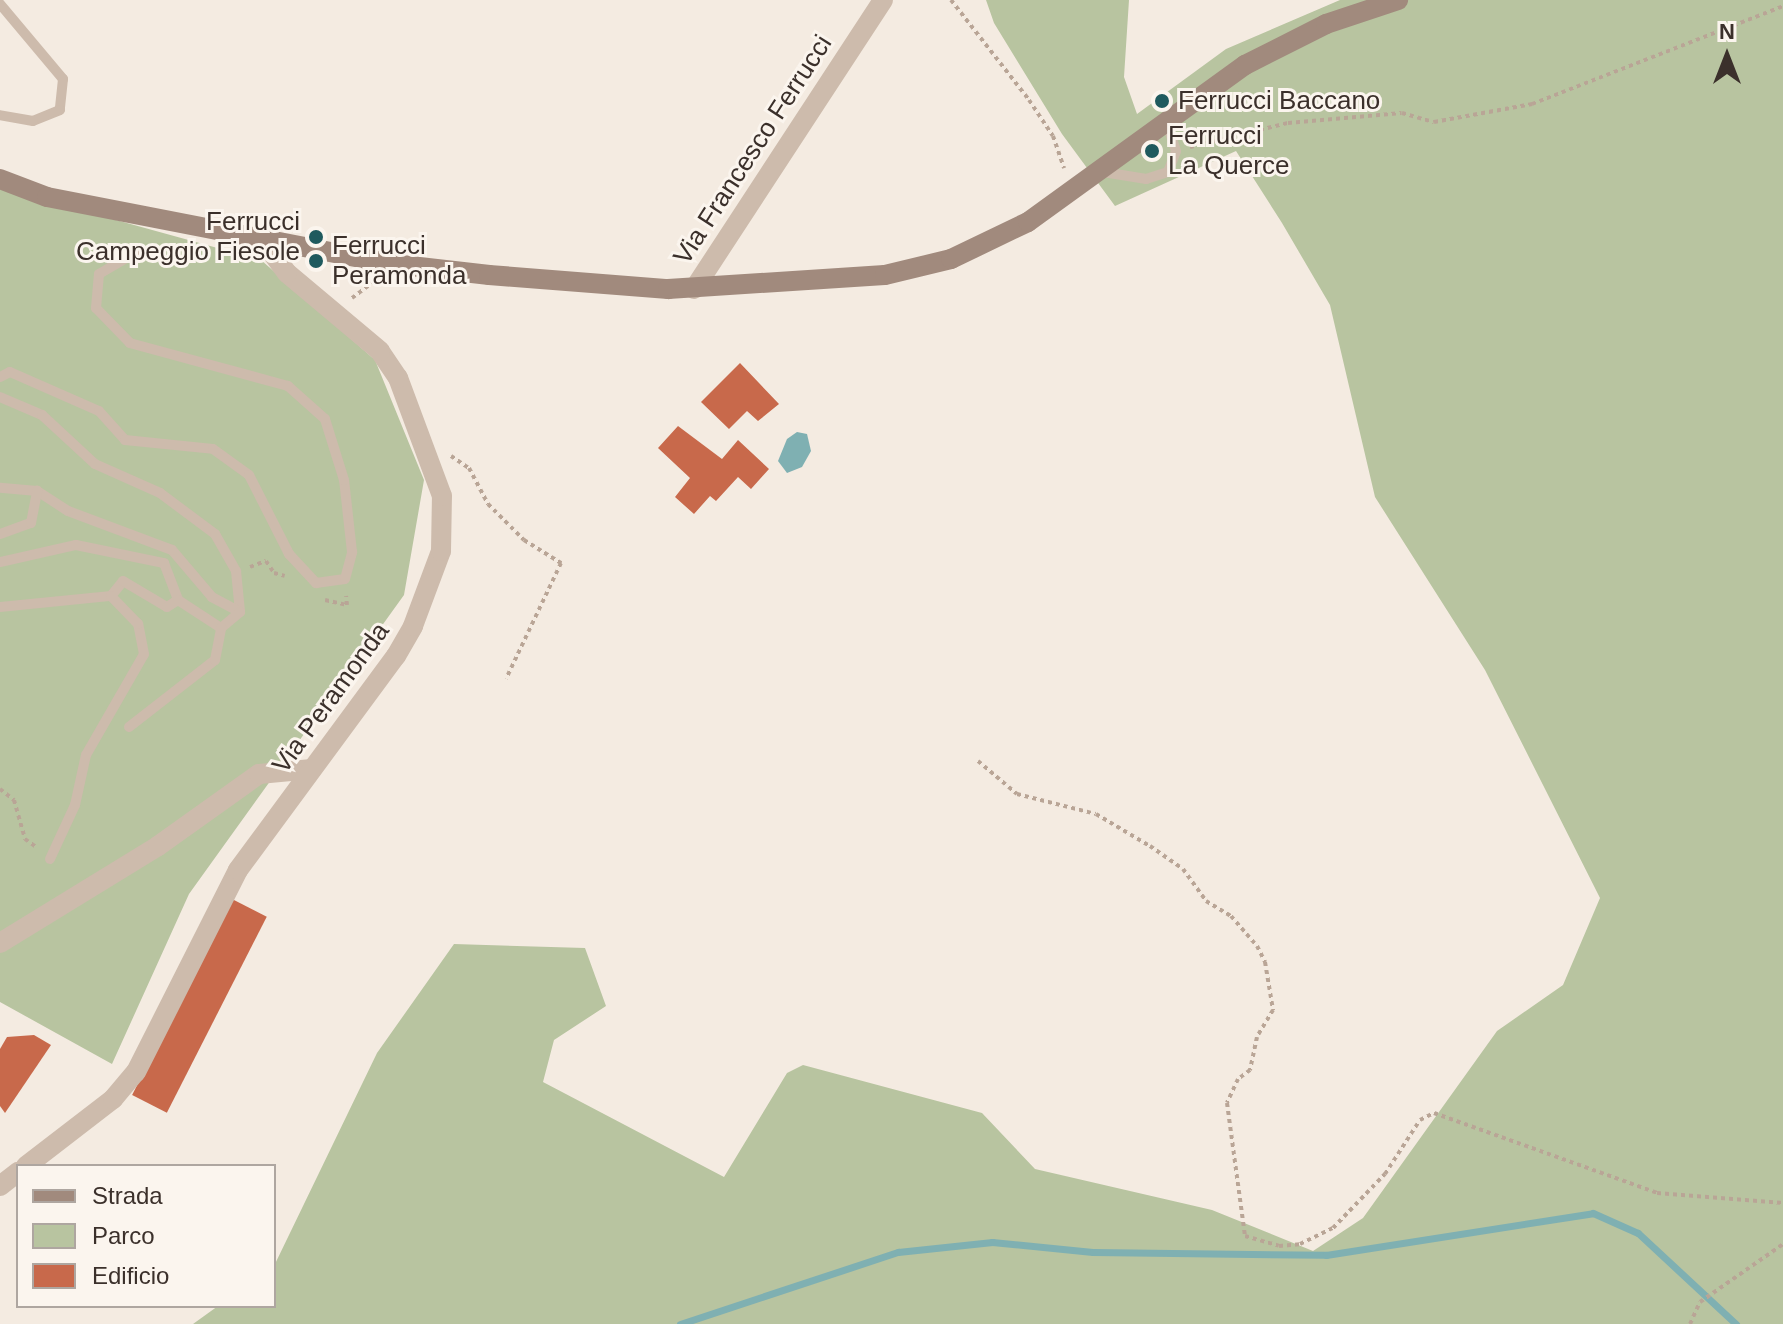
<!DOCTYPE html>
<style>
body{margin:0}
#map{position:relative;width:1783px;height:1324px;overflow:hidden;background:#f4ebe1;font-family:Helvetica,sans-serif}
div>[style]{position:absolute}
.green>*{inset:0;background:#b8c4a0}
.water>*{inset:0;background:#7fb0b2}
.stream>*{height:7px;margin:-3.5px;padding:0 3.5px;transform-origin:3.5px;border-radius:3.5px;background:#7fb0b2}
.building>*{inset:0;background:#c8694b;transform-origin:0 0}
.path>*{height:4px;margin-top:-2px;transform-origin:0;background:repeating-linear-gradient(90deg,#b9a596 0 4px,transparent 0 8px)}
.lane>*{height:10px;margin:-5px;padding:0 5px;transform-origin:5px;border-radius:5px;background:#cdbbac}
.street>*{height:20px;margin:-10px;padding:0 10px;transform-origin:10px;border-radius:10px;background:#cdbbac}
.secondary>*{height:20px;margin:-10px;padding:0 10px;transform-origin:10px;border-radius:10px;background:#a18a7d}
.dots>*{width:22px;height:22px;translate:-50% -50%;box-sizing:border-box;border:4px solid #fbf5ee;border-radius:50%}
span{translate:-50% -50%;white-space:nowrap;text-align:center;line-height:1.15;-webkit-text-stroke:6px #fbf5ee;paint-order:stroke}
.poi-label{font-size:26px;color:#3b302b}
.left{translate:0 -50%;text-align:left}
.right{translate:-100% -50%;text-align:right}
.street-label{font-size:26px;color:#3b302b}
.legend{position:absolute;left:16px;top:1164px;width:260px;height:144px;box-sizing:border-box;background:#fbf5ee;border:2px solid #aea6a0;margin:0;padding:10px 14px;list-style:none;font-size:24px;color:#3b302b}
.legend li{display:flex;align-items:center;gap:16px;height:40px}
.legend b{width:40px;border:2px solid #aea6a0}
.north{position:absolute;left:1687px;top:16px;width:80px;height:80px;-webkit-text-stroke:6px #fbf5ee;paint-order:stroke;rotate:0deg;font-size:22px;font-weight:700;line-height:32px;text-align:center;color:#3b302b}
.north::after{content:'';display:block;margin:auto;width:28px;height:36px;background:#3b302b;clip-path:polygon(50% 0,100% 100%,50% 72%,0 100%)}
</style>
<div id="map">
<div class="green">
<i style="clip-path:polygon(986px 0,1129px 0,1124px 77px,1137px 114px,1226px 49px,1340px 0,1783px 0,1783px 1324px,193px 1324px,218px 1306px,274px 1306px,274px 1266px,377px 1053px,454px 944px,585px 948px,606px 1006px,554px 1040px,543px 1082px,724px 1177px,787px 1073px,803px 1065px,982px 1113px,1035px 1169px,1212px 1210px,1313px 1251px,1363px 1218px,1497px 1031px,1563px 985px,1600px 898px,1485px 670px,1375px 497px,1330px 305px,1282px 223px,1236px 151px,1115px 206px,1062px 134px,994px 23px)"></i>
<i style="clip-path:polygon(0 188px,261px 260px,375px 360px,424px 480px,404px 595px,189px 894px,112px 1064px,0 1002px)"></i>
</div>
<div class="water">
<i style="clip-path:polygon(797px 432px,807px 434px,811px 451px,802px 467px,787px 473px,778px 461px,787px 439px)"></i>
</div>
<div class="stream">
<i style="left:680px;top:1324px;width:230px;rotate:-18.3deg"></i>
<i style="left:898px;top:1252px;width:95px;rotate:-6.1deg"></i>
<i style="left:992px;top:1242px;width:101px;rotate:5.7deg"></i>
<i style="left:1093px;top:1252px;width:233px;rotate:0.7deg"></i>
<i style="left:1326px;top:1255px;width:270px;rotate:-8.9deg"></i>
<i style="left:1593px;top:1213px;width:49px;rotate:24deg"></i>
<i style="left:1638px;top:1233px;width:134px;rotate:42.9deg"></i>
</div>
<div class="building">
<i style="clip-path:polygon(740px 363px,779px 404px,758px 421px,747px 411px,729px 429px,701px 402px)"></i>
<i style="clip-path:polygon(678px 426px,722px 459px,738px 440px,769px 469px,751px 489px,738px 477px,716px 501px,710px 496px,694px 514px,675px 497px,690px 478px,658px 448px)"></i>
<i style="left:232px;top:899px;width:39px;height:220px;rotate:27deg"></i>
<i style="clip-path:polygon(34px 1035px,51px 1045px,5px 1113px,0 1106px,0 1049px,7px 1037px)"></i>
</div>
<div class="path">
<i style="left:951px;top:0;width:127px;rotate:52deg"></i>
<i style="left:1029px;top:100px;width:43px;rotate:56.3deg"></i>
<i style="left:1053px;top:136px;width:34px;rotate:71deg"></i>
<i style="left:1190px;top:147px;width:101px;rotate:-13.8deg"></i>
<i style="left:1288px;top:123px;width:114px;rotate:-5deg"></i>
<i style="left:1402px;top:113px;width:33px;rotate:16deg"></i>
<i style="left:1434px;top:122px;width:100px;rotate:-10.4deg"></i>
<i style="left:1532px;top:104px;width:269px;rotate:-21.3deg"></i>
<i style="left:352px;top:298px;width:26px;rotate:-37deg"></i>
<i style="left:451px;top:456px;width:22px;rotate:34deg"></i>
<i style="left:469px;top:468px;width:41px;rotate:62.2deg"></i>
<i style="left:488px;top:504px;width:51px;rotate:45deg"></i>
<i style="left:524px;top:540px;width:44px;rotate:31.9deg"></i>
<i style="left:561px;top:563px;width:128px;rotate:115.4deg"></i>
<i style="left:250px;top:567px;width:17px;rotate:-21deg"></i>
<i style="left:266px;top:561px;width:14px;rotate:56deg"></i>
<i style="left:274px;top:573px;width:11px;rotate:15deg"></i>
<i style="left:325px;top:600px;width:23px;rotate:13deg"></i>
<i style="left:347px;top:605px;width:9px;rotate:-96deg"></i>
<i style="left:978px;top:761px;width:51px;rotate:40.2deg"></i>
<i style="left:1017px;top:794px;width:81px;rotate:14.2deg"></i>
<i style="left:1096px;top:814px;width:63px;rotate:30.7deg"></i>
<i style="left:1150px;top:846px;width:40px;rotate:34.9deg"></i>
<i style="left:1183px;top:869px;width:39px;rotate:54deg"></i>
<i style="left:1206px;top:901px;width:29px;rotate:31deg"></i>
<i style="left:1231px;top:916px;width:40px;rotate:49deg"></i>
<i style="left:1257px;top:946px;width:18px;rotate:63deg"></i>
<i style="left:1265px;top:962px;width:49px;rotate:80.5deg"></i>
<i style="left:1273px;top:1010px;width:31px;rotate:121deg"></i>
<i style="left:1257px;top:1037px;width:34px;rotate:102deg"></i>
<i style="left:1250px;top:1070px;width:15px;rotate:143deg"></i>
<i style="left:1238px;top:1079px;width:26px;rotate:115deg"></i>
<i style="left:1227px;top:1103px;width:134px;rotate:82.3deg"></i>
<i style="left:1245px;top:1236px;width:35px;rotate:16deg"></i>
<i style="left:1279px;top:1246px;width:21px;rotate:-5deg"></i>
<i style="left:1300px;top:1244px;width:37px;rotate:-26deg"></i>
<i style="left:1333px;top:1228px;width:75px;rotate:-46.1deg"></i>
<i style="left:1385px;top:1174px;width:64px;rotate:-57.1deg"></i>
<i style="left:1420px;top:1120px;width:16px;rotate:-27deg"></i>
<i style="left:1434px;top:1113px;width:237px;rotate:19.7deg"></i>
<i style="left:1657px;top:1193px;width:126px;rotate:4.5deg"></i>
<i style="left:0;top:789px;width:18px;rotate:38deg"></i>
<i style="left:14px;top:800px;width:41px;rotate:74.2deg"></i>
<i style="left:25px;top:839px;width:14px;rotate:36deg"></i>
<i style="left:1690px;top:1324px;width:24px;rotate:-66deg"></i>
<i style="left:1700px;top:1302px;width:101px;rotate:-34.9deg"></i>
</div>
<div class="lane">
<i style="left:0;top:4px;width:98px;rotate:50deg"></i>
<i style="left:63px;top:79px;width:31px;rotate:96deg"></i>
<i style="left:60px;top:110px;width:29px;rotate:158deg"></i>
<i style="left:33px;top:121px;width:34px;rotate:-170deg"></i>
<i style="left:1103px;top:172px;width:44px;rotate:9.2deg"></i>
<i style="left:1146px;top:179px;width:23px;rotate:-18deg"></i>
<i style="left:1168px;top:172px;width:22px;rotate:-69deg"></i>
<i style="left:1176px;top:151px;width:32px;rotate:-108deg"></i>
<i style="left:0;top:377px;width:11px;rotate:-27deg"></i>
<i style="left:10px;top:372px;width:97px;rotate:23.7deg"></i>
<i style="left:99px;top:411px;width:39px;rotate:48deg"></i>
<i style="left:125px;top:440px;width:88px;rotate:5.8deg"></i>
<i style="left:213px;top:449px;width:44px;rotate:35.8deg"></i>
<i style="left:249px;top:475px;width:89px;rotate:63.1deg"></i>
<i style="left:289px;top:554px;width:40px;rotate:47deg"></i>
<i style="left:316px;top:583px;width:29px;rotate:-8deg"></i>
<i style="left:345px;top:579px;width:28px;rotate:-75deg"></i>
<i style="left:352px;top:552px;width:72px;rotate:-96.3deg"></i>
<i style="left:344px;top:480px;width:64px;rotate:-107.3deg"></i>
<i style="left:325px;top:419px;width:50px;rotate:-138.3deg"></i>
<i style="left:288px;top:386px;width:164px;rotate:-164.8deg"></i>
<i style="left:130px;top:343px;width:49px;rotate:-134.2deg"></i>
<i style="left:96px;top:308px;width:34px;rotate:-85deg"></i>
<i style="left:99px;top:274px;width:48px;rotate:-30.3deg"></i>
<i style="left:0;top:397px;width:46px;rotate:23.2deg"></i>
<i style="left:42px;top:415px;width:72px;rotate:42.8deg"></i>
<i style="left:95px;top:464px;width:71px;rotate:24deg"></i>
<i style="left:160px;top:493px;width:69px;rotate:36.7deg"></i>
<i style="left:215px;top:534px;width:43px;rotate:60.4deg"></i>
<i style="left:236px;top:571px;width:41px;rotate:84.4deg"></i>
<i style="left:240px;top:612px;width:32px;rotate:-152deg"></i>
<i style="left:212px;top:597px;width:62px;rotate:-130.4deg"></i>
<i style="left:172px;top:550px;width:111px;rotate:-159.4deg"></i>
<i style="left:68px;top:511px;width:37px;rotate:-147deg"></i>
<i style="left:37px;top:491px;width:37px;rotate:-175deg"></i>
<i style="left:0;top:534px;width:33px;rotate:-20deg"></i>
<i style="left:31px;top:523px;width:33px;rotate:-79deg"></i>
<i style="left:0;top:562px;width:78px;rotate:-12.6deg"></i>
<i style="left:76px;top:545px;width:90px;rotate:11.6deg"></i>
<i style="left:164px;top:563px;width:40px;rotate:69deg"></i>
<i style="left:0;top:607px;width:112px;rotate:-5.7deg"></i>
<i style="left:111px;top:596px;width:19px;rotate:-51deg"></i>
<i style="left:123px;top:581px;width:51px;rotate:30.6deg"></i>
<i style="left:167px;top:607px;width:13px;rotate:-32deg"></i>
<i style="left:178px;top:600px;width:51px;rotate:33.1deg"></i>
<i style="left:221px;top:628px;width:25px;rotate:-40deg"></i>
<i style="left:129px;top:727px;width:109px;rotate:-37.9deg"></i>
<i style="left:215px;top:660px;width:33px;rotate:-79deg"></i>
<i style="left:50px;top:859px;width:60px;rotate:-65.2deg"></i>
<i style="left:75px;top:805px;width:51px;rotate:-77.6deg"></i>
<i style="left:86px;top:755px;width:116px;rotate:-60.1deg"></i>
<i style="left:144px;top:654px;width:31px;rotate:-101deg"></i>
<i style="left:138px;top:624px;width:39px;rotate:-134deg"></i>
</div>
<div class="street">
<i style="left:694px;top:289px;width:345px;rotate:-56.8deg"></i>
<i style="left:0;top:943px;width:185px;rotate:-31.5deg"></i>
<i style="left:158px;top:846px;width:124px;rotate:-35.5deg"></i>
<i style="left:259px;top:774px;width:53px;rotate:-5.4deg"></i>
<i style="left:26px;top:1166px;width:110px;rotate:-37.6deg"></i>
<i style="left:113px;top:1099px;width:35px;rotate:-50deg"></i>
<i style="left:136px;top:1072px;width:226px;rotate:-63.2deg"></i>
<i style="left:238px;top:870px;width:266px;rotate:-53.6deg"></i>
<i style="left:396px;top:656px;width:34px;rotate:-60deg"></i>
<i style="left:413px;top:626px;width:80px;rotate:-69.5deg"></i>
<i style="left:441px;top:551px;width:55px;rotate:-89deg"></i>
<i style="left:442px;top:496px;width:126px;rotate:-110.4deg"></i>
<i style="left:398px;top:378px;width:32px;rotate:-124deg"></i>
<i style="left:380px;top:351px;width:121px;rotate:-140deg"></i>
<i style="left:287px;top:273px;width:44px;rotate:-126.6deg"></i>
<i style="left:0;top:1186px;width:23px;rotate:-38deg"></i>
</div>
<div class="secondary">
<i style="left:0;top:179px;width:50px;rotate:21deg"></i>
<i style="left:47px;top:197px;width:352px;rotate:11deg"></i>
<i style="left:393px;top:264px;width:97px;rotate:6.5deg"></i>
<i style="left:489px;top:275px;width:180px;rotate:4.5deg"></i>
<i style="left:668px;top:289px;width:217px;rotate:-3.7deg"></i>
<i style="left:885px;top:275px;width:68px;rotate:-13.6deg"></i>
<i style="left:951px;top:259px;width:85px;rotate:-25.7deg"></i>
<i style="left:1028px;top:222px;width:268px;rotate:-35.9deg"></i>
<i style="left:1245px;top:65px;width:91px;rotate:-26.8deg"></i>
<i style="left:1326px;top:24px;width:76px;rotate:-18.4deg"></i>
</div>
<div class="dots">
<i style="left:1162px;top:101px;background:#1f5a5e"></i>
<i style="left:1152px;top:151px;background:#1f5a5e"></i>
<i style="left:316px;top:237px;background:#1f5a5e"></i>
<i style="left:316px;top:261px;background:#1f5a5e"></i>
</div>
<div class="poi-label">
<span class="left" style="left:1178px;top:101px">Ferrucci Baccano</span>
<span class="left" style="left:1168px;top:151px">Ferrucci<br>La Querce</span>
<span class="right" style="left:300px;top:237px">Ferrucci<br>Campeggio Fiesole</span>
<span class="left" style="left:332px;top:261px">Ferrucci<br>Peramonda</span>
</div>
<div class="street-label">
<span style="left:753px;top:150px;rotate:-57deg">Via Francesco Ferrucci</span>
<span style="left:331px;top:698px;rotate:-54deg">Via Peramonda</span>
</div>
<ul class="legend">
<li><b style="height:10px;background:#a18a7d"></b>Strada</li>
<li><b style="height:22px;background:#b8c4a0"></b>Parco</li>
<li><b style="height:22px;background:#c8694b"></b>Edificio</li>
</ul>
<div class="north">N</div>
</div>
